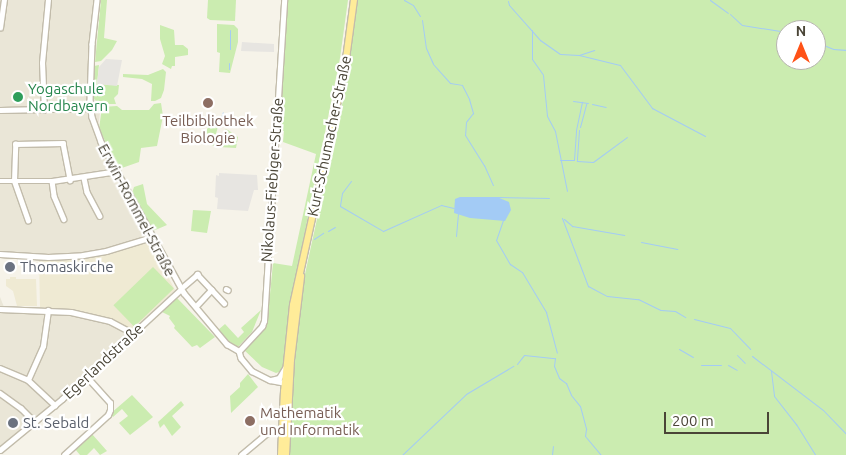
<!DOCTYPE html>
<meta charset="utf-8">
<style>
body{margin:0}
#map{position:relative;width:846px;height:455px;overflow:hidden;background:#f6f3e9;font-family:Ubuntu,sans-serif}
div>[style]{position:absolute}
.residential>*{inset:0;background:#eae6d7}
.education>*{inset:0;background:#efead3}
.green>*{inset:0;background:#cbecb0;transform-origin:0 0}
.parking>*{inset:0;background:#e7e5e1}
.water>*{inset:0;background:#a3cbf5}
.stream>*{height:1px;margin:-0.5px;padding:0 0.5px;transform-origin:0.5px;border-radius:0.5px;background:#a3cbf5}
.roads{filter:drop-shadow(1px 0 #c2bcab) drop-shadow(-1px 0 #c2bcab) drop-shadow(0 1px #c2bcab) drop-shadow(0 -1px #c2bcab)}
.minor>*{height:4.5px;margin:-2.25px;padding:0 2.25px;transform-origin:2.25px;border-radius:2.25px;background:#fff}
.major>*{height:5.5px;margin:-2.75px;padding:0 2.75px;transform-origin:2.75px;border-radius:2.75px;background:#ffec99}
.dots>*{width:14px;height:14px;translate:-50% -50%;box-sizing:border-box;border:2px solid #fff;border-radius:50%}
span{translate:-50% -50%;white-space:nowrap;text-align:center;line-height:1.15;-webkit-text-stroke:4.5px #fff;paint-order:stroke}
.leisure-label{font-size:15px;color:#27864d}
.left{translate:0 -50%;text-align:left}
.education-label{font-size:15px;color:#785e54}
.street-label{font-size:15px;color:#4a4537}
.worship-label{font-size:15px;color:#5b616d}
.north{position:absolute;left:776px;top:20px;width:50px;height:50px;box-sizing:border-box;background:#fff;border:1px solid #b7b5af;border-radius:50%;rotate:0deg;font-size:14px;font-weight:700;line-height:20px;text-align:center;color:#4a4537}
.north::after{content:'';display:block;margin:auto;width:18px;height:22px;background:#ff5217;clip-path:polygon(50% 0,100% 100%,50% 72%,0 100%)}
.scale{position:absolute;left:664px;top:412px;width:105px;height:22px;box-sizing:border-box;border:2px solid #4a4537;border-top:0;padding-left:6px;font-size:15px;line-height:18px;white-space:nowrap;color:#4a4537;-webkit-text-stroke:4px #fff;paint-order:stroke}
</style>
<div id="map">
<div class="residential">
<i style="clip-path:polygon(0 0,100px 0,92px 97px,101px 105px,98px 128px,152px 237px,149px 240px,85px 259px,62px 260px,0 255px)"></i>
<i style="clip-path:polygon(0 297px,4px 307px,47px 307px,86px 313px,110px 320px,135px 334px,36px 424px,0 453px)"></i>
</div>
<div class="education">
<i style="clip-path:polygon(149px 240px,175px 290px,132px 330px,99px 316px,40px 307px,39px 259px,85px 259px)"></i>
<i style="clip-path:polygon(10px 277px,16px 277px,16px 279px,36px 279px,37px 306px,17px 306px,13px 291px,6px 286px,6px 279px,10px 279px)"></i>
</div>
<div class="green">
<i style="clip-path:polygon(101px 0,107px 0,104px 38px,117px 41px,112px 50px,101px 61px,95px 62px)"></i>
<i style="clip-path:polygon(208px 0,236px 0,235px 21px,210px 20px,207px 18px)"></i>
<i style="clip-path:polygon(288px 0,348px 0,340px 58px,297px 271px,282px 371px,276px 373px,262px 367px,244px 350px,267px 325px,273px 263px,292px 266px,316px 154px,283px 142px,284px 131px,278px 131px)"></i>
<i style="clip-path:polygon(evenodd,358px 0,846px 0,846px 455px,288px 455px,294px 357px,305px 274px,345px 91px,358px 0,786px 30px,816px 30px,816px 60px,786px 60px,786px 30px)"></i>
<i style="clip-path:polygon(217px 24px,234px 25px,238px 29px,238px 42px,230px 73px,219px 72px,220px 53px,217px 52px)"></i>
<i style="clip-path:polygon(160px 25px,174px 30px,175px 45px,183px 45px,188px 49px,188px 55px,175px 57px,175px 66px,172px 66px,171px 69px,162px 64px,165px 56px,160px 39px)"></i>
<i style="clip-path:polygon(99px 65px,97px 84px,119px 85px,118px 94px,114px 98px,116px 104px,101px 104px,94px 99px,94px 66px)"></i>
<i style="clip-path:polygon(163px 69px,166px 72px,164px 90px,161px 98px,155px 101px,151px 101px,152px 84px,142px 79px,123px 77px,123px 74px,148px 75px)"></i>
<i style="clip-path:polygon(161px 103px,163px 116px,157px 146px,141px 148px,139px 162px,119px 169px,99px 129px,102px 107px,117px 106px,122px 110px,149px 110px,154px 104px)"></i>
<i style="clip-path:polygon(214px 122px,219px 123px,214px 141px,224px 144px,225px 141px,235px 139px,229px 136px,225px 129px,228px 130px,238px 137px,236px 148px,219px 147px,195px 141px)"></i>
<i style="clip-path:polygon(143px 184px,147px 204px,167px 225px,153px 231px,132px 193px,134px 187px)"></i>
<i style="clip-path:polygon(193px 210px,211px 211px,207px 233px,191px 231px)"></i>
<i style="left:153px;top:267px;width:30px;height:55px;rotate:46deg"></i>
<i style="clip-path:polygon(177px 298px,215px 337px,200px 348px,197px 345px,192px 347px,174px 328px,175px 326px,169px 318px,170px 316px,162px 312px)"></i>
<i style="clip-path:polygon(261px 310px,252px 332px,236px 349px,218px 330px,225px 324px,238px 338px,244px 332px,241px 328px)"></i>
<i style="clip-path:polygon(248px 374px,258px 387px,231px 413px,230px 396px,240px 387px,240px 383px)"></i>
<i style="clip-path:polygon(132px 395px,153px 417px,130px 435px,119px 423px,128px 416px,122px 409px,113px 417px,110px 414px)"></i>
<i style="clip-path:polygon(181px 401px,184px 405px,172px 416px,181px 427px,172px 436px,164px 424px,160px 428px,158px 422px)"></i>
<i style="clip-path:polygon(92px 434px,107px 451px,100px 455px,94px 448px,87px 455px,80px 455px,75px 449px)"></i>
</div>
<div class="parking">
<i style="clip-path:polygon(242px 42px,274px 44px,274px 52px,241px 51px)"></i>
<i style="clip-path:polygon(106px 59px,122px 60px,117px 86px,97px 84px,99px 67px)"></i>
<i style="clip-path:polygon(219px 173px,257px 175px,258px 190px,254px 190px,248px 211px,217px 209px,218px 198px,215px 197px,216px 175px,219px 176px)"></i>
</div>
<div class="water">
<i style="clip-path:polygon(460px 197px,497px 197px,509px 202px,511px 210px,505px 221px,470px 218px,454px 213px,455px 199px)"></i>
</div>
<div class="stream">
<i style="left:404px;top:0;width:10px;rotate:29deg"></i>
<i style="left:413px;top:5px;width:13px;rotate:58deg"></i>
<i style="left:710px;top:0;width:22px;rotate:36deg"></i>
<i style="left:508px;top:1px;width:4px;rotate:76deg"></i>
<i style="left:509px;top:5px;width:47px;rotate:48.5deg"></i>
<i style="left:540px;top:40px;width:24px;rotate:35deg"></i>
<i style="left:560px;top:54px;width:19px;rotate:3deg"></i>
<i style="left:579px;top:55px;width:16px;rotate:-18deg"></i>
<i style="left:730px;top:14px;width:16px;rotate:43deg"></i>
<i style="left:742px;top:25px;width:45px;rotate:9deg"></i>
<i style="left:422px;top:20px;width:28px;rotate:82deg"></i>
<i style="left:426px;top:48px;width:17px;rotate:66deg"></i>
<i style="left:433px;top:64px;width:25px;rotate:48deg"></i>
<i style="left:450px;top:83px;width:12px;rotate:9deg"></i>
<i style="left:462px;top:85px;width:16px;rotate:63deg"></i>
<i style="left:469px;top:99px;width:15px;rotate:74deg"></i>
<i style="left:473px;top:113px;width:11px;rotate:128deg"></i>
<i style="left:466px;top:122px;width:13px;rotate:94deg"></i>
<i style="left:465px;top:135px;width:36px;rotate:58deg"></i>
<i style="left:484px;top:165px;width:22px;rotate:66deg"></i>
<i style="left:532px;top:30px;width:29px;rotate:90deg"></i>
<i style="left:532px;top:59px;width:19px;rotate:55deg"></i>
<i style="left:543px;top:75px;width:41px;rotate:84.4deg"></i>
<i style="left:547px;top:116px;width:17px;rotate:62deg"></i>
<i style="left:555px;top:131px;width:61px;rotate:78.7deg"></i>
<i style="left:816px;top:42px;width:18px;rotate:22deg"></i>
<i style="left:833px;top:49px;width:13px;rotate:4deg"></i>
<i style="left:230px;top:49px;width:19px;rotate:-90deg"></i>
<i style="left:579px;top:55px;width:42px;rotate:13.7deg"></i>
<i style="left:620px;top:65px;width:54px;rotate:53.3deg"></i>
<i style="left:652px;top:108px;width:60px;rotate:27.8deg"></i>
<i style="left:229px;top:69px;width:6px;rotate:-90deg"></i>
<i style="left:573px;top:101px;width:15px;rotate:8deg"></i>
<i style="left:592px;top:104px;width:14px;rotate:12deg"></i>
<i style="left:220px;top:121px;width:9px;rotate:-72deg"></i>
<i style="left:580px;top:127px;width:24px;rotate:-75deg"></i>
<i style="left:579px;top:130px;width:31px;rotate:94deg"></i>
<i style="left:577px;top:161px;width:16px;rotate:4deg"></i>
<i style="left:593px;top:162px;width:42px;rotate:-36.3deg"></i>
<i style="left:560px;top:160px;width:14px"></i>
<i style="left:574px;top:160px;width:30px;rotate:-86deg"></i>
<i style="left:576px;top:130px;width:29px;rotate:-78deg"></i>
<i style="left:351px;top:181px;width:15px;rotate:127deg"></i>
<i style="left:342px;top:193px;width:13px;rotate:99deg"></i>
<i style="left:340px;top:206px;width:50px;rotate:30.2deg"></i>
<i style="left:383px;top:231px;width:64px;rotate:-24.1deg"></i>
<i style="left:441px;top:205px;width:13px;rotate:13deg"></i>
<i style="left:497px;top:197px;width:52px;rotate:1.1deg"></i>
<i style="left:562px;top:218px;width:73px;rotate:69.1deg"></i>
<i style="left:588px;top:286px;width:21px;rotate:28deg"></i>
<i style="left:607px;top:296px;width:31px;rotate:6deg"></i>
<i style="left:638px;top:299px;width:25px;rotate:26deg"></i>
<i style="left:661px;top:310px;width:14px;rotate:4deg"></i>
<i style="left:675px;top:311px;width:12px;rotate:31deg"></i>
<i style="left:564px;top:219px;width:11px;rotate:41deg"></i>
<i style="left:572px;top:226px;width:53px;rotate:9.8deg"></i>
<i style="left:503px;top:220px;width:21px;rotate:109deg"></i>
<i style="left:496px;top:240px;width:28px;rotate:60deg"></i>
<i style="left:510px;top:264px;width:14px;rotate:34deg"></i>
<i style="left:522px;top:272px;width:47px;rotate:59deg"></i>
<i style="left:546px;top:312px;width:42px;rotate:75deg"></i>
<i style="left:328px;top:231px;width:8px;rotate:-30deg"></i>
<i style="left:456px;top:236px;width:22px;rotate:-85deg"></i>
<i style="left:314px;top:239px;width:11px;rotate:-34deg"></i>
<i style="left:641px;top:242px;width:37px;rotate:11deg"></i>
<i style="left:694px;top:319px;width:37px;rotate:14deg"></i>
<i style="left:730px;top:328px;width:29px;rotate:46deg"></i>
<i style="left:679px;top:349px;width:16px;rotate:30deg"></i>
<i style="left:737px;top:355px;width:11px;rotate:45deg"></i>
<i style="left:752px;top:356px;width:89px;rotate:37.3deg"></i>
<i style="left:823px;top:410px;width:33px;rotate:46deg"></i>
<i style="left:517px;top:364px;width:11px;rotate:-52deg"></i>
<i style="left:524px;top:355px;width:31px;rotate:6deg"></i>
<i style="left:555px;top:358px;width:8px;rotate:97deg"></i>
<i style="left:554px;top:366px;width:13px;rotate:67deg"></i>
<i style="left:559px;top:378px;width:9px;rotate:36deg"></i>
<i style="left:566px;top:383px;width:13px;rotate:67deg"></i>
<i style="left:571px;top:395px;width:14px;rotate:51deg"></i>
<i style="left:580px;top:406px;width:24px;rotate:75deg"></i>
<i style="left:586px;top:429px;width:7px;rotate:98deg"></i>
<i style="left:585px;top:436px;width:25px;rotate:50deg"></i>
<i style="left:701px;top:365px;width:20px"></i>
<i style="left:728px;top:365px;width:10px;rotate:29deg"></i>
<i style="left:771px;top:371px;width:25px;rotate:83deg"></i>
<i style="left:774px;top:396px;width:36px;rotate:52deg"></i>
<i style="left:796px;top:424px;width:36px;rotate:58deg"></i>
<i style="left:402px;top:455px;width:88px;rotate:-43.6deg"></i>
<i style="left:466px;top:394px;width:55px;rotate:-30.8deg"></i>
<i style="left:552px;top:455px;width:9px;rotate:-84deg"></i>
</div>
<div class="roads">
<div class="minor">
<i style="left:97px;top:0;width:44px;rotate:96.5deg"></i>
<i style="left:92px;top:44px;width:57px;rotate:92deg"></i>
<i style="left:90px;top:101px;width:16px;rotate:83deg"></i>
<i style="left:92px;top:117px;width:27px;rotate:70deg"></i>
<i style="left:101px;top:142px;width:172px;rotate:61.2deg"></i>
<i style="left:184px;top:293px;width:67px;rotate:49.9deg"></i>
<i style="left:227px;top:344px;width:14px;rotate:30deg"></i>
<i style="left:239px;top:351px;width:7px;rotate:74deg"></i>
<i style="left:241px;top:358px;width:17px;rotate:50deg"></i>
<i style="left:252px;top:371px;width:20px;rotate:27deg"></i>
<i style="left:270px;top:380px;width:16px;rotate:11deg"></i>
<i style="left:0;top:28px;width:28px;rotate:-82deg"></i>
<i style="left:0;top:110px;width:90px;rotate:-1.3deg"></i>
<i style="left:44px;top:110px;width:47px;rotate:-92.4deg"></i>
<i style="left:42px;top:63px;width:63px;rotate:-84.6deg"></i>
<i style="left:84px;top:178px;width:14px;rotate:78deg"></i>
<i style="left:87px;top:192px;width:27px;rotate:62deg"></i>
<i style="left:0;top:181px;width:52px"></i>
<i style="left:52px;top:181px;width:66px;rotate:-8.7deg"></i>
<i style="left:52px;top:181px;width:15px;rotate:82deg"></i>
<i style="left:54px;top:196px;width:25px;rotate:67deg"></i>
<i style="left:28px;top:221px;width:42px;rotate:-109.3deg"></i>
<i style="left:14px;top:181px;width:37px;rotate:-88deg"></i>
<i style="left:15px;top:144px;width:48px;rotate:-1.2deg"></i>
<i style="left:63px;top:143px;width:38px;rotate:79deg"></i>
<i style="left:0;top:254px;width:48px;rotate:3.6deg"></i>
<i style="left:48px;top:257px;width:35px;rotate:-3deg"></i>
<i style="left:83px;top:255px;width:23px;rotate:-10deg"></i>
<i style="left:106px;top:251px;width:48px;rotate:-16.9deg"></i>
<i style="left:197px;top:274px;width:40px;rotate:47deg"></i>
<i style="left:184px;top:286px;width:18px;rotate:-41deg"></i>
<i style="left:226px;top:289px;width:2px;rotate:27deg"></i>
<i style="left:197px;top:305px;width:21px;rotate:-47deg"></i>
<i style="left:0;top:309px;width:71px;rotate:2.4deg"></i>
<i style="left:71px;top:312px;width:40px;rotate:13deg"></i>
<i style="left:110px;top:321px;width:26px;rotate:28deg"></i>
<i style="left:239px;top:351px;width:34px;rotate:-47deg"></i>
<i style="left:262px;top:326px;width:5px;rotate:-68deg"></i>
<i style="left:264px;top:321px;width:322px;rotate:-86.4deg"></i>
<i style="left:0;top:368px;width:30px;rotate:23deg"></i>
<i style="left:28px;top:380px;width:37px;rotate:43deg"></i>
<i style="left:28px;top:380px;width:37px;rotate:-66deg"></i>
<i style="left:43px;top:346px;width:36px;rotate:-82deg"></i>
<i style="left:271px;top:380px;width:8px;rotate:-14deg"></i>
<i style="left:279px;top:378px;width:12px;rotate:-59deg"></i>
<i style="left:0;top:393px;width:26px;rotate:36deg"></i>
<i style="left:21px;top:408px;width:20px;rotate:45deg"></i>
<i style="left:0;top:450px;width:80px;rotate:-39.4deg"></i>
<i style="left:62px;top:399px;width:162px;rotate:-42.7deg"></i>
<i style="left:64px;top:455px;width:59px;rotate:-42.3deg"></i>
<i style="left:108px;top:415px;width:5px;rotate:-68deg"></i>
<i style="left:110px;top:410px;width:7px;rotate:-90deg"></i>
<i style="left:110px;top:403px;width:36px;rotate:-132deg"></i>
<i style="left:241px;top:455px;width:33px;rotate:-40deg"></i>
<i style="left:266px;top:434px;width:5px;rotate:-22deg"></i>
</div>
<div class="major">
<i style="left:281px;top:455px;width:63px;rotate:-87.3deg"></i>
<i style="left:284px;top:392px;width:87px;rotate:-84.1deg"></i>
<i style="left:293px;top:305px;width:237px;rotate:-77.6deg"></i>
<i style="left:344px;top:74px;width:75px;rotate:-82.3deg"></i>
<i style="left:286px;top:455px;width:95px;rotate:-87deg"></i>
<i style="left:291px;top:360px;width:84px;rotate:-83.1deg"></i>
</div>
</div>
<div class="dots">
<i style="left:18px;top:97px;background:#2e9e5b"></i>
<i style="left:208px;top:103px;background:#8d6e63"></i>
<i style="left:10px;top:267px;background:#6b7280"></i>
<i style="left:250px;top:421px;background:#8d6e63"></i>
<i style="left:13px;top:423px;background:#6b7280"></i>
</div>
<div class="leisure-label">
<span class="left" style="left:28px;top:97px">Yogaschule<br>Nordbayern</span>
</div>
<div class="education-label">
<span style="left:208px;top:129px">Teilbibliothek<br>Biologie</span>
<span class="left" style="left:260px;top:421px">Mathematik<br>und Informatik</span>
</div>
<div class="street-label">
<span style="left:329px;top:136px;rotate:-78deg">Kurt-Schumacher-Straße</span>
<span style="left:272px;top:180px;rotate:-86deg">Nikolaus-Fiebiger-Straße</span>
<span style="left:137px;top:210px;rotate:62deg">Erwin-Rommel-Straße</span>
<span style="left:103px;top:361px;rotate:-43deg">Egerlandstraße</span>
</div>
<div class="worship-label">
<span class="left" style="left:20px;top:267px">Thomaskirche</span>
<span class="left" style="left:23px;top:423px">St. Sebald</span>
</div>
<div class="north">N</div>
<div class="scale">200 m</div>
</div>
